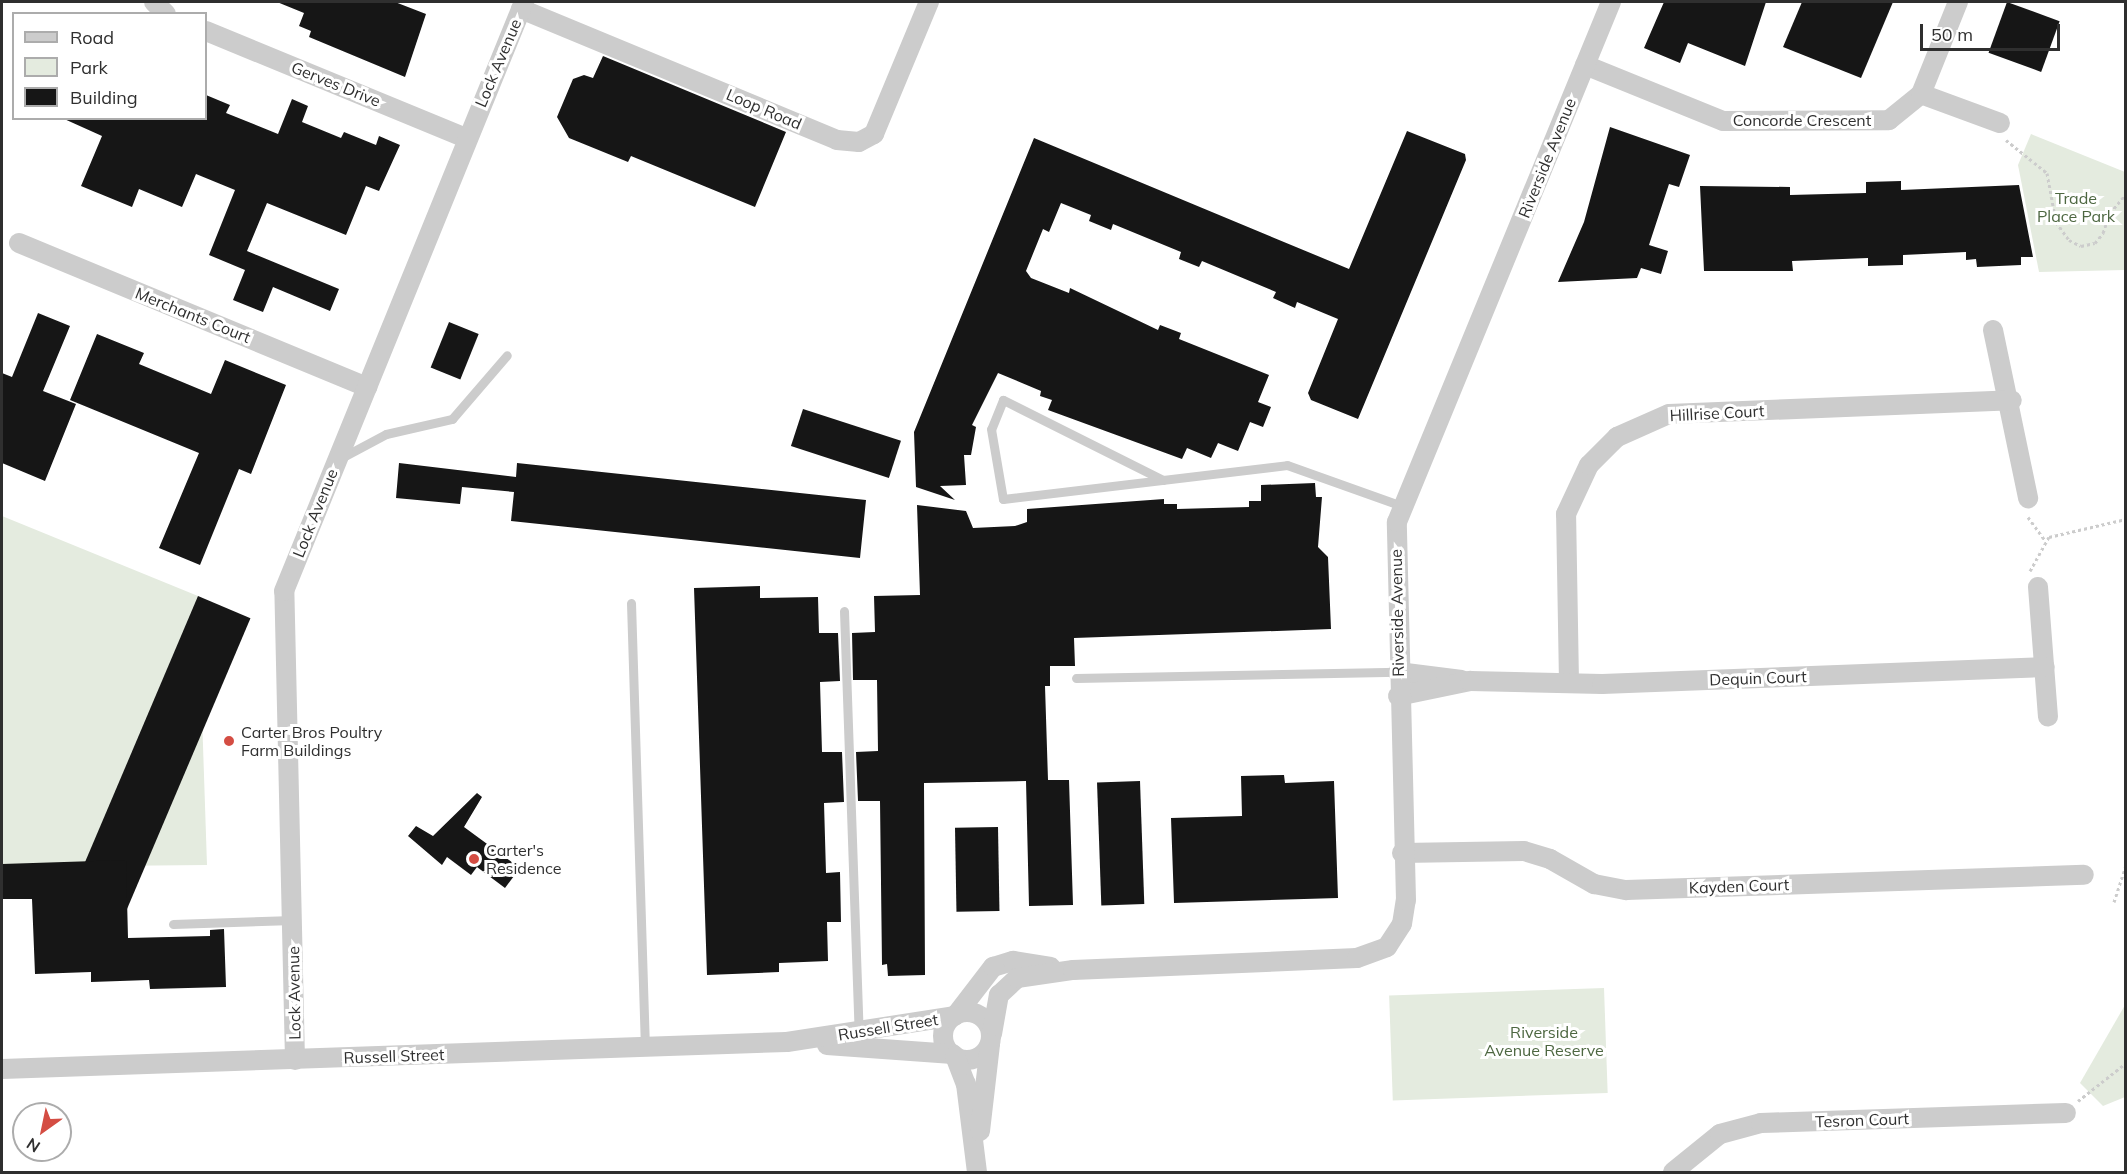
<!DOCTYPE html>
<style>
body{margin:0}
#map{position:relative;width:2127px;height:1174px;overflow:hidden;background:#fff;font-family:Mulish,sans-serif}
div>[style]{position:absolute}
.green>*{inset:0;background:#e4ebdf;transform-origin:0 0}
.building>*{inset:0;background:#161616;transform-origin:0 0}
.path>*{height:3px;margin-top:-1.5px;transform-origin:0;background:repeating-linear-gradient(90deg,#ccc 0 3px,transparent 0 6px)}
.lane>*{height:9px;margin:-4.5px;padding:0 4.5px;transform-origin:4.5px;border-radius:4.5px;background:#ccc}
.street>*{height:20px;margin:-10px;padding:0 10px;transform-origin:10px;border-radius:10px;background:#ccc}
.street>.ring{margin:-10px;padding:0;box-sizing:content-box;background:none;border:20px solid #ccc;border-radius:50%}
.dots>*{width:16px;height:16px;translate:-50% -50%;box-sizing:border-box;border:3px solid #fff;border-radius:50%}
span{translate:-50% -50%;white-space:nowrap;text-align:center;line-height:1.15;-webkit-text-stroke:6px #fff;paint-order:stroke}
.street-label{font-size:16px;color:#2f2f2f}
.park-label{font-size:16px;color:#4d6741}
.poi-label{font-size:16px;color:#2f2f2f}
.left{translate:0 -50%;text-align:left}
.frame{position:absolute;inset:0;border:3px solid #2f2f2f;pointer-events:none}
.legend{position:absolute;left:12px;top:12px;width:195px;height:108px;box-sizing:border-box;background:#fff;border:2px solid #acacac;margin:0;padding:8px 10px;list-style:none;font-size:18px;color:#2f2f2f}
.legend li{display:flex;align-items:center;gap:12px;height:30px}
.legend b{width:30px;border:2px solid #acacac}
.north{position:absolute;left:12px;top:1102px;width:60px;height:60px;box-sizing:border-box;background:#fff;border:2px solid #acacac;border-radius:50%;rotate:213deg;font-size:16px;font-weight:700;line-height:24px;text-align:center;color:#2f2f2f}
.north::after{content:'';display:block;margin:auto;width:21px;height:27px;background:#d44d43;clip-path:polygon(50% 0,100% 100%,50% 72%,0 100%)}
.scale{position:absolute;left:1920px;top:24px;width:140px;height:27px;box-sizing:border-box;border:3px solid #2f2f2f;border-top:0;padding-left:8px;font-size:18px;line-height:21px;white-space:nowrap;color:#2f2f2f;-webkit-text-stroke:4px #fff;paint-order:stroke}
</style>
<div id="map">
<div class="green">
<i style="clip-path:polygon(2031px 134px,2125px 172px,2125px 270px,2039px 272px,2018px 165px)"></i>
<i style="clip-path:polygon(2px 516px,198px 596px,207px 865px,2px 867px)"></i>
<i style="left:1604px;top:988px;width:105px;height:215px;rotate:88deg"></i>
<i style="clip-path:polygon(2125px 1005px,2125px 1097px,2103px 1106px,2080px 1083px)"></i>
</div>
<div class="building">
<i style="clip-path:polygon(277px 2px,395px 2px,426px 14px,405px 77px,309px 37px,311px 31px,299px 26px,304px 13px)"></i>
<i style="clip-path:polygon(1664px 2px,1766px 2px,1745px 66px,1688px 43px,1680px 63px,1644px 48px)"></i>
<i style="clip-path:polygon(1802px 2px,1893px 2px,1861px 78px,1783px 47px)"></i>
<i style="left:2007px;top:2px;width:56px;height:54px;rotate:20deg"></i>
<i style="clip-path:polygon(603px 56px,786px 132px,755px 207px,631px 156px,628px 162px,569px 138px,557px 117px,573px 79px,584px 75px,593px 78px)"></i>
<i style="clip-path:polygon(206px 95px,230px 105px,226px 113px,278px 134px,292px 99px,308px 106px,302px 122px,341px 138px,344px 132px,376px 145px,379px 136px,400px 145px,379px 191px,366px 186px,346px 235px,267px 203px,247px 251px,339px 289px,330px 311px,273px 287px,263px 312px,233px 300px,245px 270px,209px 255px,235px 190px,196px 174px,182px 207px,139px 189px,132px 207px,81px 186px,102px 136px,62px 118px,206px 118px)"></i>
<i style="clip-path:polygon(1610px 127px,1690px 155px,1679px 187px,1669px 184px,1649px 245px,1668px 251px,1661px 274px,1641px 268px,1637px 278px,1558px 282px,1584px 222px)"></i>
<i style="clip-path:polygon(1407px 131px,1465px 154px,1466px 160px,1358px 419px,1311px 400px,1308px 393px,1338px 319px,1297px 302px,1295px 308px,1273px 298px,1276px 292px,1202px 261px,1199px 267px,1179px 259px,1181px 252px,1113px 224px,1111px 230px,1089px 221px,1091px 215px,1061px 203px,1049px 232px,1043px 229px,1026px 271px,1031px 278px,1069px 293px,1070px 288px,1158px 330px,1160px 325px,1181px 333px,1179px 339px,1269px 375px,1258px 402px,1271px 407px,1263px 427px,1250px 422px,1238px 451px,1218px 443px,1211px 458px,1187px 448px,1182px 459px,1048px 410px,1052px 400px,1040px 396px,1041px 391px,998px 373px,972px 425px,976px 427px,971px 455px,964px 455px,966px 485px,940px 486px,955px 500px,916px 487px,914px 432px,1034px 138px,1349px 269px)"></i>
<i style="clip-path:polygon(1901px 181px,1901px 190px,2019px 185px,2033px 257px,2021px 257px,2021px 265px,1977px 267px,1976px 259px,1966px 260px,1966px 252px,1903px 255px,1903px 265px,1868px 266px,1868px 258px,1792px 261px,1793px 271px,1704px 271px,1700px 186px,1790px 187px,1790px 195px,1866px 193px,1866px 182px)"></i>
<i style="clip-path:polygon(38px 313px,70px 326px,43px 391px,76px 404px,45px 481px,2px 463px,2px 373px,12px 377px)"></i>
<i style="left:449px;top:322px;width:32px;height:49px;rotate:22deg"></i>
<i style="clip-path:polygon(97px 334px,144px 353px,139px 364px,211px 394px,225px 360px,286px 385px,251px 474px,239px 469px,200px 565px,159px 548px,199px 453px,70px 400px)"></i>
<i style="left:803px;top:409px;width:103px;height:39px;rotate:18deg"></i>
<i style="clip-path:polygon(399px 463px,516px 477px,517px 463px,866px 500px,860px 558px,511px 521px,514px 492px,462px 487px,460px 504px,396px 498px)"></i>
<i style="clip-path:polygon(1315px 483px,1316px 497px,1322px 497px,1318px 547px,1328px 557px,1331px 629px,1074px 638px,1075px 666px,1050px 666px,1050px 686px,1045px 686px,1048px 780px,1069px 780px,1073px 905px,1029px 906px,1026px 781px,924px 783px,925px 975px,888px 976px,887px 964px,882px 965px,880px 801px,858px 801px,856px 752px,878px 751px,877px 680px,853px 680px,852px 633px,875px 632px,874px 596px,920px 595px,917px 505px,966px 511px,973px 528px,1015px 526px,1027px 522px,1027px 509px,1164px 499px,1164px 504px,1177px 504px,1177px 509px,1249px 507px,1249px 501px,1261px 501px,1261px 485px)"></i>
<i style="clip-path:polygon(760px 586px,760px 598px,818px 597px,819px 633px,838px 633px,840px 681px,820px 682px,822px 752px,842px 752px,844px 802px,824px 803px,826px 873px,840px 872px,841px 922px,827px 922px,828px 961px,779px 963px,779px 972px,707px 975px,694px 588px)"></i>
<i style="left:198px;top:596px;width:57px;height:320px;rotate:23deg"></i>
<i style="clip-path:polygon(1284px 775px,1285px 783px,1334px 781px,1338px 898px,1174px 903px,1171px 818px,1242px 816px,1241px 776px)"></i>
<i style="left:1140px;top:781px;width:123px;height:43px;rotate:88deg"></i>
<i style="clip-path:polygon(477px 793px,482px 797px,464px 827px,520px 868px,505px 888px,477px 867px,471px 875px,447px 857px,442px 865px,408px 836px,416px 826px,433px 836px)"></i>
<i style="left:998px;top:827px;width:84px;height:43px;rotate:89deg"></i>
<i style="clip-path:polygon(126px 860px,128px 938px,210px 936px,210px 930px,224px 929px,226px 987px,150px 989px,149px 980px,91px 982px,91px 972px,35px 974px,32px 899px,2px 899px,2px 864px)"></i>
</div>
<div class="path">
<i style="left:2006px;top:140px;width:53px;rotate:38.8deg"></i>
<i style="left:2047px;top:173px;width:50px;rotate:79.6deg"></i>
<i style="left:2056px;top:222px;width:22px;rotate:54deg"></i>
<i style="left:2069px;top:240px;width:13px;rotate:27deg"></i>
<i style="left:2081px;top:246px;width:14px;rotate:-12deg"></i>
<i style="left:2095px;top:243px;width:13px;rotate:-51deg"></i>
<i style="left:2103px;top:233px;width:21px;rotate:-71deg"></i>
<i style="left:2110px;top:213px;width:25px;rotate:-50deg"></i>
<i style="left:2028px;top:517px;width:29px;rotate:54deg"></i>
<i style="left:2030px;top:571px;width:39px;rotate:-61deg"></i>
<i style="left:2049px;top:537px;width:79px;rotate:-13.2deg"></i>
<i style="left:2114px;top:902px;width:38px;rotate:-72deg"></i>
<i style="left:2078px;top:1101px;width:61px;rotate:-38.4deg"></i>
</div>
<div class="lane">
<i style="left:341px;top:458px;width:51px;rotate:-28.1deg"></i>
<i style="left:386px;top:434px;width:68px;rotate:-12.8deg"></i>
<i style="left:452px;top:419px;width:84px;rotate:-49.3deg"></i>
<i style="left:1163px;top:480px;width:179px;rotate:-153.4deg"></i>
<i style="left:1003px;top:400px;width:31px;rotate:112deg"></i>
<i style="left:991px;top:429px;width:71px;rotate:80.3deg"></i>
<i style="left:1003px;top:499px;width:286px;rotate:-6.8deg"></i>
<i style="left:1287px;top:465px;width:122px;rotate:19.6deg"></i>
<i style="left:631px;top:603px;width:443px;rotate:88.2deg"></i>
<i style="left:844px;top:611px;width:422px;rotate:88deg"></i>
<i style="left:1076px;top:678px;width:322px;rotate:-1.1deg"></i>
<i style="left:173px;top:924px;width:120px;rotate:-1.9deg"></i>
</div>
<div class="street">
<i style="left:154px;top:2px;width:17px;rotate:45deg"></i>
<i style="left:521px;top:9px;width:342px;rotate:22.5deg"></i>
<i style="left:837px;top:140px;width:22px;rotate:5deg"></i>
<i style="left:859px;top:142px;width:17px;rotate:-28deg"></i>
<i style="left:874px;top:134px;width:143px;rotate:-67.4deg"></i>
<i style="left:206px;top:31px;width:281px;rotate:22.4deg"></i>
<i style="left:1585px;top:65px;width:149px;rotate:22.1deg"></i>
<i style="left:1723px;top:121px;width:166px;rotate:-0.3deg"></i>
<i style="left:1889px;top:120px;width:41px;rotate:-39.1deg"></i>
<i style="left:1921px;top:94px;width:99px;rotate:-68.1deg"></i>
<i style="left:1921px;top:94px;width:84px;rotate:20.2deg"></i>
<i style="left:19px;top:243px;width:377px;rotate:22.5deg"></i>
<i style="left:1993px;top:330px;width:172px;rotate:78.2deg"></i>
<i style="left:2038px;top:587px;width:130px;rotate:85.6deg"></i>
<i style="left:1398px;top:672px;width:64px;rotate:7.1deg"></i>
<i style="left:1569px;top:682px;width:168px;rotate:-91deg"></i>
<i style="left:1566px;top:514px;width:54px;rotate:-64.9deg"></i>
<i style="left:1589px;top:465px;width:40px;rotate:-45deg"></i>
<i style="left:1617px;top:437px;width:57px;rotate:-23.9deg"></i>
<i style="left:1669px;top:414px;width:343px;rotate:-2.3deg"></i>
<i style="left:1398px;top:696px;width:74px;rotate:-11.8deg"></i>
<i style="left:1470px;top:681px;width:132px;rotate:1.3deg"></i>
<i style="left:1602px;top:684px;width:443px;rotate:-2.2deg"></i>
<i style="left:1402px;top:853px;width:122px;rotate:-0.9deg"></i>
<i style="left:1524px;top:851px;width:27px;rotate:17deg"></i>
<i style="left:1550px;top:859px;width:51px;rotate:29.6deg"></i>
<i style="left:1594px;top:884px;width:33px;rotate:11deg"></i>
<i style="left:1626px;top:890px;width:458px;rotate:-1.9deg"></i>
<i class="ring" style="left:943px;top:1012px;width:28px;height:28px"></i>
<i style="left:956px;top:1015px;width:61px;rotate:-52.4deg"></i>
<i style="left:993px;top:967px;width:21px;rotate:-17deg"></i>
<i style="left:1013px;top:961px;width:38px;rotate:9deg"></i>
<i style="left:992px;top:1034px;width:40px;rotate:-80deg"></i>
<i style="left:999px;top:995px;width:25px;rotate:-43deg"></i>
<i style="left:1017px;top:978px;width:57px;rotate:-8.1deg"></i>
<i style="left:1073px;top:970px;width:284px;rotate:-2.4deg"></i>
<i style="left:1357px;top:958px;width:32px;rotate:-20deg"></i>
<i style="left:1387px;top:947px;width:27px;rotate:-57deg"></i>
<i style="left:1402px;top:924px;width:24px;rotate:-81deg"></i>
<i style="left:1406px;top:900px;width:378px;rotate:-91.4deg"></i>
<i style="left:1397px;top:522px;width:562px;rotate:-67.63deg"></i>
<i style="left:827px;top:1045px;width:126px;rotate:4.1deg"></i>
<i style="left:955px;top:1056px;width:30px;rotate:69deg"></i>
<i style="left:966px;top:1084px;width:89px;rotate:82.9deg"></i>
<i style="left:295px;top:1060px;width:469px;rotate:-91.3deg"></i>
<i style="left:284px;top:591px;width:636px;rotate:-67.83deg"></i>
<i style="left:2px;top:1069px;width:785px;rotate:-1.97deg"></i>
<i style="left:787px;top:1042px;width:169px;rotate:-8.8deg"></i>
<i style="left:980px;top:1131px;width:88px;rotate:-83.4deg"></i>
<i style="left:1673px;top:1172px;width:60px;rotate:-39deg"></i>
<i style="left:1720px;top:1134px;width:42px;rotate:-15deg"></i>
<i style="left:1761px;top:1123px;width:305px;rotate:-1.9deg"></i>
</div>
<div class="dots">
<i style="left:229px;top:741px;background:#d44d43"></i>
<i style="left:474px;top:859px;background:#d44d43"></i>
</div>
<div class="street-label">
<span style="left:498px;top:63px;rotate:-67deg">Lock Avenue</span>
<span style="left:336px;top:84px;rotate:22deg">Gerves Drive</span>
<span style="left:764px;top:109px;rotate:23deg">Loop Road</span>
<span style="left:1802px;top:120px">Concorde Crescent</span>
<span style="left:1547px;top:158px;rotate:-68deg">Riverside Avenue</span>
<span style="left:193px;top:315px;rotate:22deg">Merchants Court</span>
<span style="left:1717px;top:413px;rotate:-3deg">Hillrise Court</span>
<span style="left:315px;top:513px;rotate:-68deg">Lock Avenue</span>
<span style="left:1397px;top:613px;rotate:-91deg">Riverside Avenue</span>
<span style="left:1758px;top:678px;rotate:-2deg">Dequin Court</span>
<span style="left:1739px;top:886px;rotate:-2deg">Kayden Court</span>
<span style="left:294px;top:993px;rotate:-91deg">Lock Avenue</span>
<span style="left:888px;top:1027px;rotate:-9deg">Russell Street</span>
<span style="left:394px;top:1056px;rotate:-2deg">Russell Street</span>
<span style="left:1862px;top:1120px;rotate:-2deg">Tesron Court</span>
</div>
<div class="park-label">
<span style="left:2076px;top:207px">Trade<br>Place Park</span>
<span style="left:1544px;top:1041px">Riverside<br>Avenue Reserve</span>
</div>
<div class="poi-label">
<span class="left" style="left:241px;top:741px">Carter Bros Poultry<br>Farm Buildings</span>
<span class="left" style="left:486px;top:859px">Carter's<br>Residence</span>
</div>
<div class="frame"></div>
<ul class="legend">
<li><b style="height:8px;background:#ccc"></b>Road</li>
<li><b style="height:16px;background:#e4ebdf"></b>Park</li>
<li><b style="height:16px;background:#161616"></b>Building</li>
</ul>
<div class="north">N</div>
<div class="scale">50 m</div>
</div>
